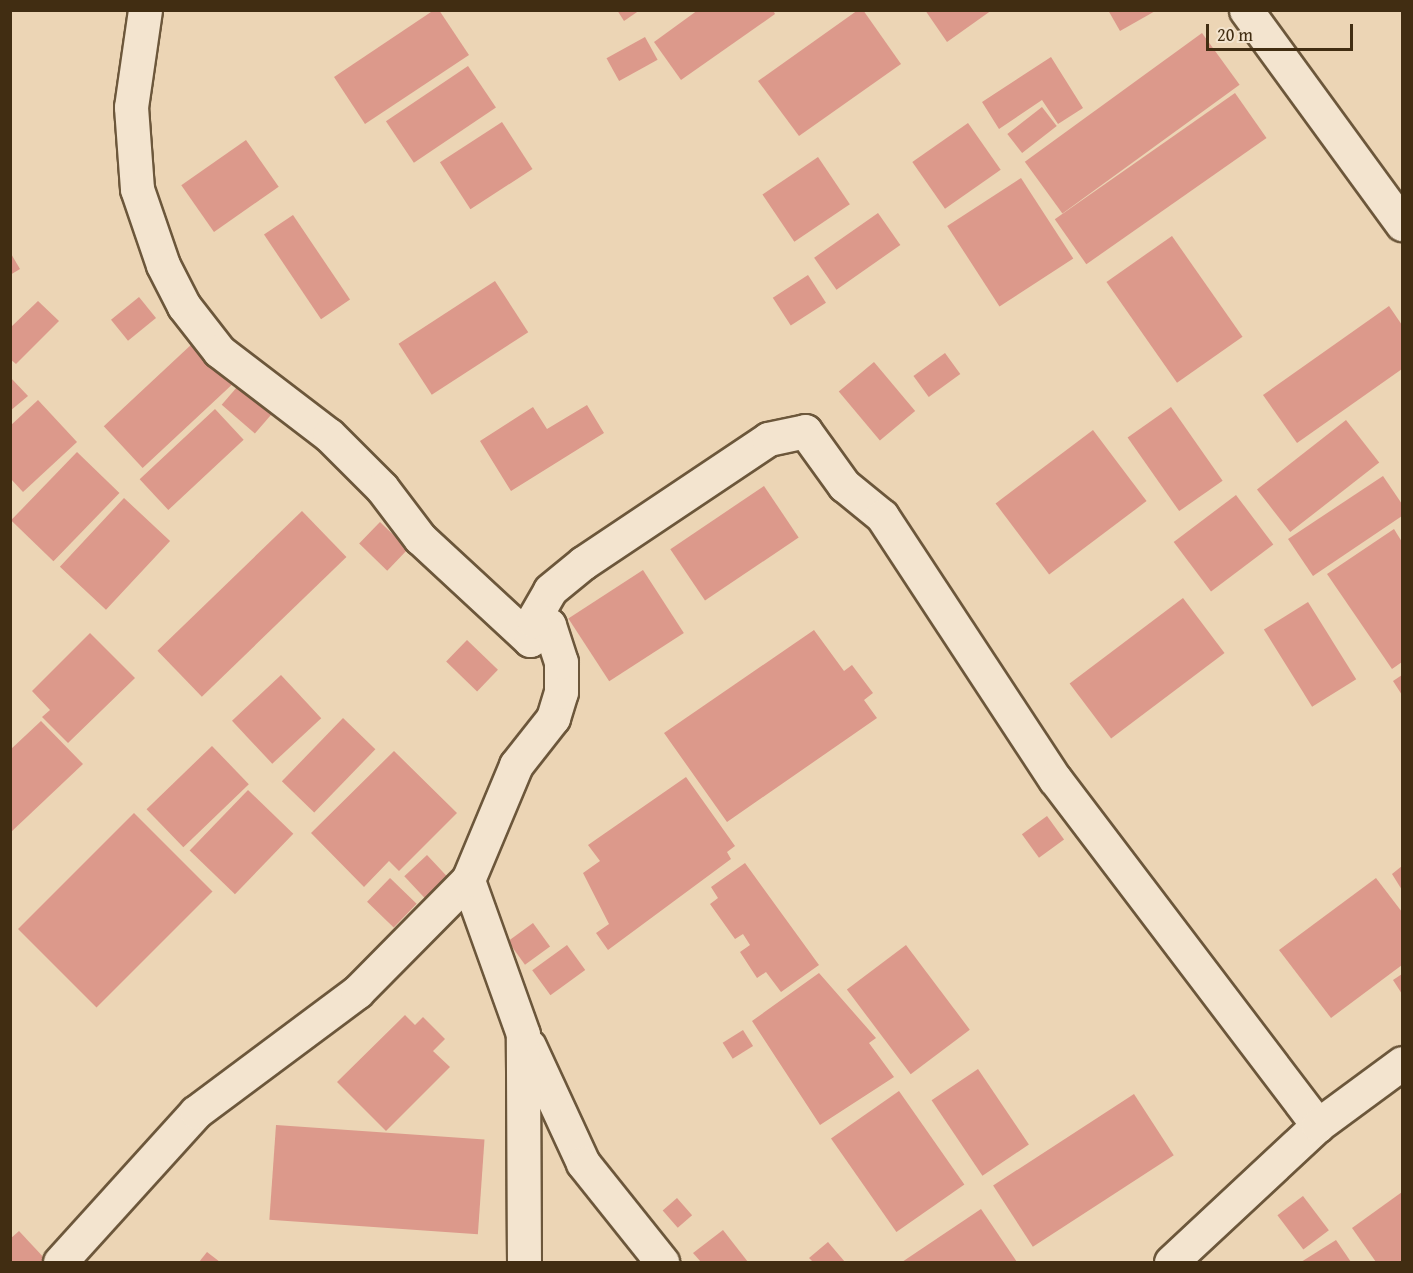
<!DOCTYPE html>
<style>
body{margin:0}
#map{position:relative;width:1413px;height:1273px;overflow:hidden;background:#ecd5b5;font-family:"Gentium Book Plus",serif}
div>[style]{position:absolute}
.building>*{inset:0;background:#dc998b;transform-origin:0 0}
.roads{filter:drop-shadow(2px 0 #6c573b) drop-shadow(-2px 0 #6c573b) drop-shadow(0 2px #6c573b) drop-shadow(0 -2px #6c573b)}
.minor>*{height:33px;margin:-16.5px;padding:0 16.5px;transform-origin:16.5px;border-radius:16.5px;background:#f3e4cf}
span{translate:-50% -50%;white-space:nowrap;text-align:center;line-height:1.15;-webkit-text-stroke:4.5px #f3e4cf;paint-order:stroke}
.frame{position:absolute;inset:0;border:12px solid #412d12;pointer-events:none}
.scale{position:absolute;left:1206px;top:24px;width:147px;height:27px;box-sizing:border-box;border:3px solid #412d12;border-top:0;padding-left:8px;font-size:18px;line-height:21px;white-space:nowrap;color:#412d12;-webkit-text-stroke:4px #f3e4cf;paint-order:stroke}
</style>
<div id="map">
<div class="building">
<i style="clip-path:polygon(434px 10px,439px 10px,469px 55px,365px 124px,334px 77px)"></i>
<i style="clip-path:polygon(617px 10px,640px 10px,624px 21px)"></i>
<i style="clip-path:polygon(698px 10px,773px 10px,775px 14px,681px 80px,654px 42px)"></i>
<i style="clip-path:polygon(858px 10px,863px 10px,901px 64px,799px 136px,758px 81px)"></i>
<i style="clip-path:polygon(925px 10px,992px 10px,947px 42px)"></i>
<i style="clip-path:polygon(1108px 10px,1157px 10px,1120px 31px)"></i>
<i style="left:1202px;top:33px;width:64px;height:219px;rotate:54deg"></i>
<i style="left:645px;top:37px;width:26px;height:44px;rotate:61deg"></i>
<i style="clip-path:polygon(1051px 57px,1083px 108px,1058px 124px,1042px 100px,999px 129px,982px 102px)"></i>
<i style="left:468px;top:66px;width:50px;height:99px;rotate:56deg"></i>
<i style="left:1235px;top:93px;width:55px;height:220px;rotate:55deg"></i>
<i style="left:1042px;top:107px;width:24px;height:44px;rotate:52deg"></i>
<i style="left:502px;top:122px;width:56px;height:74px;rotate:57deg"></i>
<i style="left:968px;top:123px;width:57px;height:68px;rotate:55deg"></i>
<i style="left:246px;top:140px;width:57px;height:79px;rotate:55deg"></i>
<i style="left:818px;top:157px;width:57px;height:67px;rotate:56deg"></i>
<i style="left:1021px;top:178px;width:96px;height:88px;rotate:57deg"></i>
<i style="left:878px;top:213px;width:39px;height:78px;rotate:55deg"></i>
<i style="left:293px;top:215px;width:102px;height:35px;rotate:56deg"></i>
<i style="left:1172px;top:236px;width:123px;height:80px;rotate:55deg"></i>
<i style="clip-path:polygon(10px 252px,20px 269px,10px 275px)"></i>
<i style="left:808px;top:275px;width:33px;height:42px;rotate:57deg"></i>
<i style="left:495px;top:281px;width:61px;height:115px;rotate:57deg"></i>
<i style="left:139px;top:297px;width:27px;height:36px;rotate:51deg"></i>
<i style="clip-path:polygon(38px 301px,59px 321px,16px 364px,10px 359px,10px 328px)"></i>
<i style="clip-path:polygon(1389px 306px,1402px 325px,1402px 369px,1297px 443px,1263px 395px)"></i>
<i style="left:193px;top:343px;width:57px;height:122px;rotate:47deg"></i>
<i style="left:945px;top:353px;width:26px;height:39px;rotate:54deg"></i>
<i style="left:874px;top:362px;width:64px;height:46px;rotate:50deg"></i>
<i style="clip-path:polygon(10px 377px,28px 396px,10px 411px)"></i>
<i style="left:244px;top:379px;width:44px;height:34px;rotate:41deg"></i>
<i style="clip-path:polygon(38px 400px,77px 442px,23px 492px,10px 478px,10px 426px)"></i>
<i style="clip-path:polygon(587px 405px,604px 433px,511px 491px,480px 441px,533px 407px,547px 429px)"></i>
<i style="left:1171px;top:407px;width:90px;height:53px;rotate:55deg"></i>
<i style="left:215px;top:409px;width:42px;height:103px;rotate:47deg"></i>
<i style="left:1346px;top:420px;width:54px;height:113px;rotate:52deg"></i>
<i style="left:1093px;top:430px;width:89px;height:122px;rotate:53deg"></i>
<i style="left:77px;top:452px;width:59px;height:95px;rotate:44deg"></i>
<i style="clip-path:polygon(1383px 476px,1402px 504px,1402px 516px,1313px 576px,1288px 539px)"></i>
<i style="left:764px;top:486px;width:62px;height:113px;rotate:56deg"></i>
<i style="left:1236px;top:495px;width:62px;height:78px;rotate:53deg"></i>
<i style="left:124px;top:498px;width:63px;height:94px;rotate:43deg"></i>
<i style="left:302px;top:511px;width:64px;height:201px;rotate:46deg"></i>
<i style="left:380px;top:522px;width:39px;height:30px;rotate:44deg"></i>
<i style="clip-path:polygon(1394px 529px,1402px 542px,1402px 662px,1392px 669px,1327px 574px)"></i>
<i style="left:643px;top:570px;width:75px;height:89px;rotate:57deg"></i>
<i style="left:1183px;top:598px;width:69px;height:142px;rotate:53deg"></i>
<i style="left:1308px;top:602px;width:91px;height:52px;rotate:58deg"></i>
<i style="clip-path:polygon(814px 630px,844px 671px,852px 665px,873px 693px,864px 700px,877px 718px,727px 822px,664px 733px)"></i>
<i style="clip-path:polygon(90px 633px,135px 678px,68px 743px,42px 717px,50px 710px,32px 691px)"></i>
<i style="left:467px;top:640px;width:43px;height:30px;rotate:44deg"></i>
<i style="left:281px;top:675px;width:59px;height:67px;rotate:47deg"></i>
<i style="clip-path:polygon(1402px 675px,1402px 695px,1393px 681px)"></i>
<i style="left:343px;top:718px;width:45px;height:88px;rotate:44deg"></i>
<i style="clip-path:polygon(41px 721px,83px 764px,10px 833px,10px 750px)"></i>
<i style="left:212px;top:746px;width:53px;height:91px;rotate:46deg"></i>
<i style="clip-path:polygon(394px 751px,457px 813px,399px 871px,389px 861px,364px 887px,311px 833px)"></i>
<i style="clip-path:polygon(686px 777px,735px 846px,727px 852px,731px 859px,608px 950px,596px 933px,609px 924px,583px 873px,600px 861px,588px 845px)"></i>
<i style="left:248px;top:790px;width:63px;height:84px;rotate:44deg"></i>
<i style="left:134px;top:813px;width:111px;height:164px;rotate:45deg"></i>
<i style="left:1047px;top:816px;width:29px;height:31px;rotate:54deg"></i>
<i style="left:427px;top:855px;width:35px;height:31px;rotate:47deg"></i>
<i style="clip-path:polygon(745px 863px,819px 965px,781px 992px,766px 972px,757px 978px,740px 952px,750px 945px,743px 934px,735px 939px,710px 904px,718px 898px,711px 887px)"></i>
<i style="clip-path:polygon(1402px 866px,1402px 890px,1392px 874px)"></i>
<i style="left:390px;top:878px;width:37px;height:33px;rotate:44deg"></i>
<i style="clip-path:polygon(1376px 878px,1402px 912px,1402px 965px,1331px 1018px,1279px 950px)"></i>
<i style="left:533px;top:923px;width:29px;height:31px;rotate:54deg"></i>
<i style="left:567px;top:945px;width:31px;height:43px;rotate:54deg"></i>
<i style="left:906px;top:945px;width:106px;height:74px;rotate:53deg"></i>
<i style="clip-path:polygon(819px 973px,876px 1038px,869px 1043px,894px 1077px,820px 1125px,752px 1021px)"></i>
<i style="clip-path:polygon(1402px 974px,1402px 994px,1393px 980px)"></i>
<i style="clip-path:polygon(405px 1015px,415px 1025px,423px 1017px,445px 1039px,433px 1051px,450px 1067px,386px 1131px,337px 1082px)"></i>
<i style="left:743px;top:1030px;width:19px;height:24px;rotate:58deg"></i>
<i style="left:978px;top:1069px;width:91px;height:56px;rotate:56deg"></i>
<i style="left:899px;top:1091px;width:114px;height:83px;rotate:55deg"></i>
<i style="left:1134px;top:1094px;width:73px;height:168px;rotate:57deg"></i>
<i style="left:276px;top:1125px;width:209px;height:95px;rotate:4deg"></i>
<i style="clip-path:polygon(1402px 1192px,1402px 1262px,1376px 1262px,1352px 1228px)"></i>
<i style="left:1303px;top:1196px;width:43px;height:32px;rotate:53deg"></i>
<i style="left:677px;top:1198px;width:23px;height:19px;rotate:49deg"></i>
<i style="clip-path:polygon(981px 1209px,1017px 1262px,902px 1262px)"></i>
<i style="clip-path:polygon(723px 1230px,748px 1262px,701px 1262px,693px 1253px)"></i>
<i style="clip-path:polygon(19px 1231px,47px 1261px,45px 1262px,10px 1262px,10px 1239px)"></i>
<i style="clip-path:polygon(1336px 1240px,1351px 1262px,1301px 1262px)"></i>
<i style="clip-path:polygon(828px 1242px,845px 1262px,813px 1262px,809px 1258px)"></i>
<i style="clip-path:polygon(207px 1252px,220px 1262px,199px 1262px)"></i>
</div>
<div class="roads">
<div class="minor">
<i style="left:145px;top:10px;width:98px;rotate:98.2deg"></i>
<i style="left:131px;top:107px;width:82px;rotate:85.8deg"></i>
<i style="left:137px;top:189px;width:80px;rotate:71.1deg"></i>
<i style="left:163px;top:265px;width:46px;rotate:62.9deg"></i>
<i style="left:184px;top:306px;width:57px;rotate:52.1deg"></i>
<i style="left:219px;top:351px;width:138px;rotate:37.4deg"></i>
<i style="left:329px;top:435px;width:75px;rotate:45deg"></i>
<i style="left:382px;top:488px;width:63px;rotate:52.8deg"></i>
<i style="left:420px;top:538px;width:150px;rotate:42.8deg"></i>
<i style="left:530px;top:640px;width:18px;rotate:-81deg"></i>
<i style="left:1246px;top:10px;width:265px;rotate:53.9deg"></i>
<i style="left:529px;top:1046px;width:129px;rotate:65.2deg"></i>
<i style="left:583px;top:1163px;width:127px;rotate:51.4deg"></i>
<i style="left:60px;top:1262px;width:202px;rotate:-47.8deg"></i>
<i style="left:196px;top:1112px;width:201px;rotate:-36.7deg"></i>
<i style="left:357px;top:992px;width:158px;rotate:-45.3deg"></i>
<i style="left:524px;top:1262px;width:228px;rotate:-90.3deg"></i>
<i style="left:523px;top:1034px;width:164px;rotate:-109.7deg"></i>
<i style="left:468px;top:880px;width:125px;rotate:-67.3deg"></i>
<i style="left:516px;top:765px;width:60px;rotate:-51.8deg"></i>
<i style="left:553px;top:718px;width:27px;rotate:-73deg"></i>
<i style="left:561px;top:692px;width:30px;rotate:-90deg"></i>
<i style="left:561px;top:662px;width:39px;rotate:-108deg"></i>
<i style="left:549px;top:625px;width:17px;rotate:-163deg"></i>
<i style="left:533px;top:620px;width:34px;rotate:-60deg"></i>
<i style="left:550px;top:590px;width:43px;rotate:-39.3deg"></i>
<i style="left:583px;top:563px;width:223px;rotate:-33.8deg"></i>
<i style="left:768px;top:439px;width:38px;rotate:-12deg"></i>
<i style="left:805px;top:431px;width:67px;rotate:54.2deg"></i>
<i style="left:844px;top:485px;width:49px;rotate:39.2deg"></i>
<i style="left:882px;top:516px;width:315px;rotate:56.7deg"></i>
<i style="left:1055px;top:779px;width:435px;rotate:52.8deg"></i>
<i style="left:1171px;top:1262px;width:201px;rotate:-43deg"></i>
<i style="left:1318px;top:1125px;width:104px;rotate:-36.4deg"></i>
</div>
</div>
<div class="frame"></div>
<div class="scale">20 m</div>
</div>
